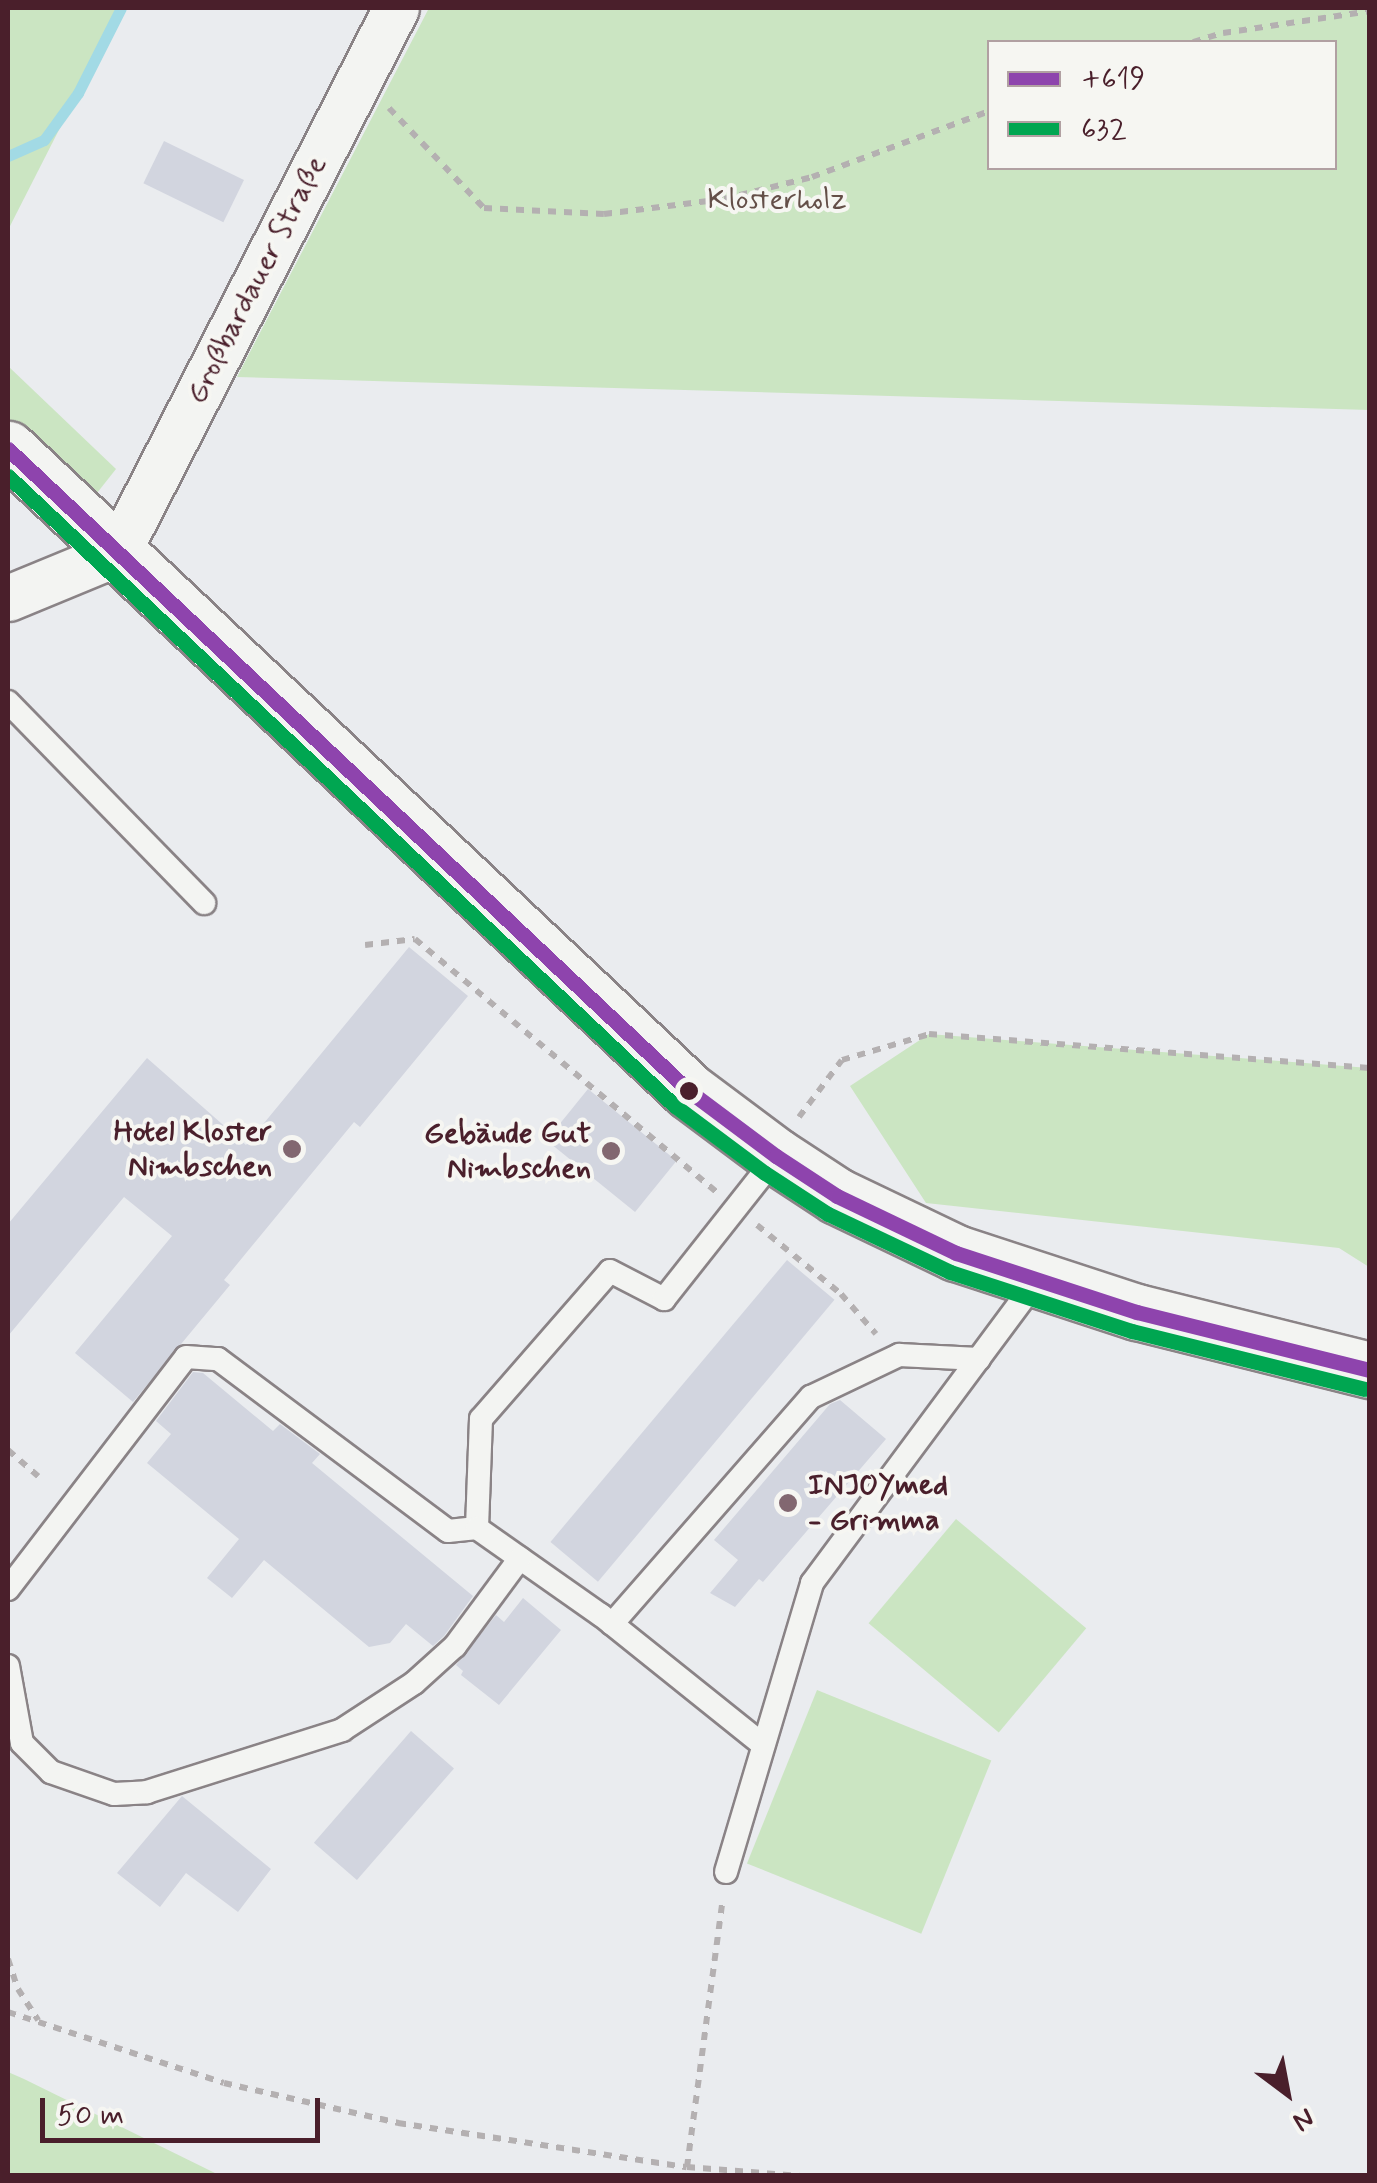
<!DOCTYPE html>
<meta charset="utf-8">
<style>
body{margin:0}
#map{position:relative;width:1377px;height:2183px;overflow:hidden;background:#eaecef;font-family:Mynerve,sans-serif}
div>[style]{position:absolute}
.green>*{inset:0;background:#cbe5c2;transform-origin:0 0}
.stream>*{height:11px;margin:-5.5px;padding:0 5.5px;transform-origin:5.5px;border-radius:5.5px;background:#a2dae5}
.building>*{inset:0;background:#d2d5df;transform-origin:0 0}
.path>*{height:6px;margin-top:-3px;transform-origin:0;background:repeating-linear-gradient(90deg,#b4b0b1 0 8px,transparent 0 16px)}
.roads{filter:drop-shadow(2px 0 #8a8386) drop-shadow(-2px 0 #8a8386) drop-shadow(0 2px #8a8386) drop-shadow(0 -2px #8a8386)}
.lane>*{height:22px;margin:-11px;padding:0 11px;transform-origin:11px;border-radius:11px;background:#f3f4f2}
.street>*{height:45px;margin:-22.5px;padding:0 22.5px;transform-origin:22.5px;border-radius:22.5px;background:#f3f4f2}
.primary>*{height:55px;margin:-27.5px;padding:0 27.5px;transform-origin:27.5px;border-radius:27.5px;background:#f3f4f2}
.bus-1>*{height:15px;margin:-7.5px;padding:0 7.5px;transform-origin:7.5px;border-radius:7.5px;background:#8e44ad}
.bus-2>*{height:15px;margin:-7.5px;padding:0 7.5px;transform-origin:7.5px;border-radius:7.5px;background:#00a651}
.dots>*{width:28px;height:28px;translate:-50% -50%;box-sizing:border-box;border:5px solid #f6f6f2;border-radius:50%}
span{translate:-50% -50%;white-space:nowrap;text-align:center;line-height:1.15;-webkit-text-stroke:8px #f6f6f2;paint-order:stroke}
.park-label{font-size:30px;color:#644f48}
.street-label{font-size:30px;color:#4a1f2b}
.poi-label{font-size:30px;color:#4a1f2b;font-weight:700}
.right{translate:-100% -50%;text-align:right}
.left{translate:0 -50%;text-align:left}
.frame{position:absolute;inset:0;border:10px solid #4a1f2b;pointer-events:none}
.legend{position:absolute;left:987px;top:40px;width:350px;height:130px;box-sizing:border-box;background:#f6f6f2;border:2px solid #b1a0a2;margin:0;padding:12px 18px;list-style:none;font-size:30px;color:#4a1f2b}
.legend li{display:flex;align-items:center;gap:20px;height:50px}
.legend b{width:50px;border:2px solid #b1a0a2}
.north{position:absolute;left:1237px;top:2043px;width:100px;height:100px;-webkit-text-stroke:8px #f6f6f2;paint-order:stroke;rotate:148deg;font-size:28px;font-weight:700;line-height:40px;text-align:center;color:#4a1f2b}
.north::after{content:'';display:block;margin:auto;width:35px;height:45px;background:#4a1f2b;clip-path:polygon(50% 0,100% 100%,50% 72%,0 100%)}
.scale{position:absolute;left:40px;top:2098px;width:280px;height:45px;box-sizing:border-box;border:5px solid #4a1f2b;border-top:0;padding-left:12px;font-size:30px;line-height:35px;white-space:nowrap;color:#4a1f2b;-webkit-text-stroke:8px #f6f6f2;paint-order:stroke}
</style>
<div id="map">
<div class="green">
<i style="clip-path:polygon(8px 8px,121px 8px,8px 230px)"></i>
<i style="clip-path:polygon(evenodd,429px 8px,1369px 8px,1369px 410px,237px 377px,429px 8px,1334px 42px,1334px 168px,989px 168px,989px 42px,1334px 42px)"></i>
<i style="clip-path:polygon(8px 366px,116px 469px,97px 493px,8px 422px)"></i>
<i style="clip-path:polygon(929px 1034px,1369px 1068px,1369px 1267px,1339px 1248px,926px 1203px,850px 1086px)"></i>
<i style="left:956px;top:1519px;width:170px;height:136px;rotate:40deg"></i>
<i style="left:817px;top:1690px;width:188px;height:187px;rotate:22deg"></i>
<i style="clip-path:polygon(8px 2072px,24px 2079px,219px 2175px,8px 2175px)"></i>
</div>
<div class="stream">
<i style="left:8px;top:156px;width:39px;rotate:-24deg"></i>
<i style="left:44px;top:140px;width:58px;rotate:-54.1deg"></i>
<i style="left:78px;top:93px;width:95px;rotate:-63.2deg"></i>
</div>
<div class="building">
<i style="left:164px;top:141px;width:89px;height:47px;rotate:26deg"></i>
<i style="clip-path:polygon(409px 947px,468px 996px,360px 1127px,354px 1122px,224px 1280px,230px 1285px,133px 1402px,75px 1353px,172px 1236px,124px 1197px,8px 1336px,8px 1224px,147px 1058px,246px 1145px)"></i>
<i style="left:588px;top:1089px;width:114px;height:66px;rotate:39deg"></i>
<i style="left:787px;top:1260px;width:62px;height:368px;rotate:40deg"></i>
<i style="clip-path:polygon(193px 1372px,203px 1373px,273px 1431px,280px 1424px,320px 1454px,312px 1463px,473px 1596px,444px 1636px,433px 1646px,406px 1624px,390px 1643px,369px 1647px,264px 1560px,232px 1598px,207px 1578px,239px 1539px,147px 1463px,171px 1434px,156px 1421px)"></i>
<i style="clip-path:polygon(840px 1400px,886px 1439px,763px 1582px,759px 1579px,735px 1607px,710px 1593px,738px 1560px,714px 1540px,830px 1404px)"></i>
<i style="clip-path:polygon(523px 1598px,561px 1630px,499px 1705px,461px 1675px,463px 1671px,456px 1665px,496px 1615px,504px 1622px)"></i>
<i style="left:411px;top:1731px;width:57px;height:148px;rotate:41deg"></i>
<i style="clip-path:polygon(182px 1796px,271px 1869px,238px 1912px,186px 1873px,160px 1907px,117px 1873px)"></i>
</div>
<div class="path">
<i style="left:1193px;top:42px;width:31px;rotate:-17deg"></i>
<i style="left:1223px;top:33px;width:149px;rotate:-8.5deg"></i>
<i style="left:389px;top:108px;width:138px;rotate:46.5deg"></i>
<i style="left:484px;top:208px;width:120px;rotate:2.9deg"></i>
<i style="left:604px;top:214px;width:121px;rotate:-7.1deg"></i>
<i style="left:724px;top:199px;width:91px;rotate:-14deg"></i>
<i style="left:812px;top:177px;width:189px;rotate:-20.4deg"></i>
<i style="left:365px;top:945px;width:50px;rotate:-6.8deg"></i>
<i style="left:415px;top:939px;width:393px;rotate:40deg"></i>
<i style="left:799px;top:1117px;width:71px;rotate:-53deg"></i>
<i style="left:842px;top:1060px;width:91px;rotate:-16.6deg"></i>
<i style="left:929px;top:1034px;width:442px;rotate:4.4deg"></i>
<i style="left:757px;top:1225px;width:109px;rotate:39.4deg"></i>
<i style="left:841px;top:1294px;width:53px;rotate:48.8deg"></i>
<i style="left:8px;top:1450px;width:40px;rotate:41deg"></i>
<i style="left:8px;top:1959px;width:32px;rotate:72deg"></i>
<i style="left:18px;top:1989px;width:37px;rotate:57deg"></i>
<i style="left:8px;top:2012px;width:227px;rotate:18.2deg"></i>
<i style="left:224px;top:2083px;width:179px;rotate:12.9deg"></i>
<i style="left:398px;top:2123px;width:292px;rotate:8.7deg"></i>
<i style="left:687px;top:2167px;width:114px;rotate:4.5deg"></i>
<i style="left:687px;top:2167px;width:271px;rotate:-82.4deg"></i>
</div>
<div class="roads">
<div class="lane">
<i style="left:8px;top:702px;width:281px;rotate:45.7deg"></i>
<i style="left:477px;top:1528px;width:109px;rotate:-87.9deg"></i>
<i style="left:481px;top:1419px;width:196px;rotate:-48.9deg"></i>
<i style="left:610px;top:1271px;width:61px;rotate:27.4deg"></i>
<i style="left:664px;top:1299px;width:181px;rotate:-51.7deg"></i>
<i style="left:8px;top:1589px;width:292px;rotate:-52.5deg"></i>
<i style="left:186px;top:1357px;width:32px;rotate:4deg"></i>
<i style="left:218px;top:1359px;width:287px;rotate:36.8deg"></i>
<i style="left:448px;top:1531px;width:29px;rotate:-6deg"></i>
<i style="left:477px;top:1528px;width:151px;rotate:35.1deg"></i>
<i style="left:601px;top:1615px;width:208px;rotate:38.7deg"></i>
<i style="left:612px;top:1624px;width:302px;rotate:-48.8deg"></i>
<i style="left:811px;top:1397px;width:98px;rotate:-25.5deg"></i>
<i style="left:899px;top:1355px;width:80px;rotate:2.9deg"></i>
<i style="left:8px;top:1666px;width:78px;rotate:79.7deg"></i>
<i style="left:22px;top:1743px;width:41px;rotate:45deg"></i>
<i style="left:51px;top:1772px;width:67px;rotate:19.2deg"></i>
<i style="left:114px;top:1794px;width:33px;rotate:-3deg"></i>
<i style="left:147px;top:1792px;width:205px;rotate:-17.6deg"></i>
<i style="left:342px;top:1730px;width:86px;rotate:-33.1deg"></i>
<i style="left:414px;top:1683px;width:55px;rotate:-42.1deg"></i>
<i style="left:455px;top:1646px;width:109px;rotate:-53.5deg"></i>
<i style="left:726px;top:1872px;width:302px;rotate:-73.4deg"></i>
<i style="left:812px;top:1583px;width:376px;rotate:-53.4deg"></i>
</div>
<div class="street">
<i style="left:8px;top:598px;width:118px;rotate:-22.4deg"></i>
<i style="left:117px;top:553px;width:612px;rotate:-62.89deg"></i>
</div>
<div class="primary">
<i style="left:8px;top:449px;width:936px;rotate:43.31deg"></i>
<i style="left:689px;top:1091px;width:109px;rotate:36.8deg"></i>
<i style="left:776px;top:1156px;width:73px;rotate:33.3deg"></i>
<i style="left:837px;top:1196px;width:132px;rotate:25.6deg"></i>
<i style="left:956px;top:1253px;width:190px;rotate:18.1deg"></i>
<i style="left:1137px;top:1312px;width:240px;rotate:14deg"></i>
</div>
</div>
<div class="bus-1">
<i style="left:8px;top:449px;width:936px;rotate:43.31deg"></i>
<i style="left:689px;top:1091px;width:109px;rotate:36.8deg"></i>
<i style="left:776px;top:1156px;width:73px;rotate:33.3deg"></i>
<i style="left:837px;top:1196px;width:132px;rotate:25.6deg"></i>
<i style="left:956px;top:1253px;width:190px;rotate:18.1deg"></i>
<i style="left:1137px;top:1312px;width:240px;rotate:14deg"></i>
</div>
<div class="bus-2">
<i style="left:8px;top:476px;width:917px;rotate:43.37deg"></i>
<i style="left:675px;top:1106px;width:112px;rotate:36.7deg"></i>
<i style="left:765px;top:1173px;width:75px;rotate:33.1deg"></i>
<i style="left:828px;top:1214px;width:135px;rotate:25.4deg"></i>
<i style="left:950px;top:1272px;width:191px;rotate:18deg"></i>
<i style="left:1132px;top:1331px;width:240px;rotate:14deg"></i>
</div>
<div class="dots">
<i style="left:689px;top:1091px;background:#4a1f2b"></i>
<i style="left:292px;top:1149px;background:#826770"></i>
<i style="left:611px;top:1151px;background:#826770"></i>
<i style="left:788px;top:1503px;background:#826770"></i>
</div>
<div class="park-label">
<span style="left:777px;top:200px">Klosterholz</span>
</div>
<div class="street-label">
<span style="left:257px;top:280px;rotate:-63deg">Großbardauer Straße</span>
</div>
<div class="poi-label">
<span class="right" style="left:272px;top:1149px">Hotel Kloster<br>Nimbschen</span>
<span class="right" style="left:591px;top:1151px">Gebäude Gut<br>Nimbschen</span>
<span class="left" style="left:808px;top:1503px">INJOYmed<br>- Grimma</span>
</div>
<div class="frame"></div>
<ul class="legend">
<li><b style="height:12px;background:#8e44ad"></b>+619</li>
<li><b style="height:12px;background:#00a651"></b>632</li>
</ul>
<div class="north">N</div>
<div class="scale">50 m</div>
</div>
